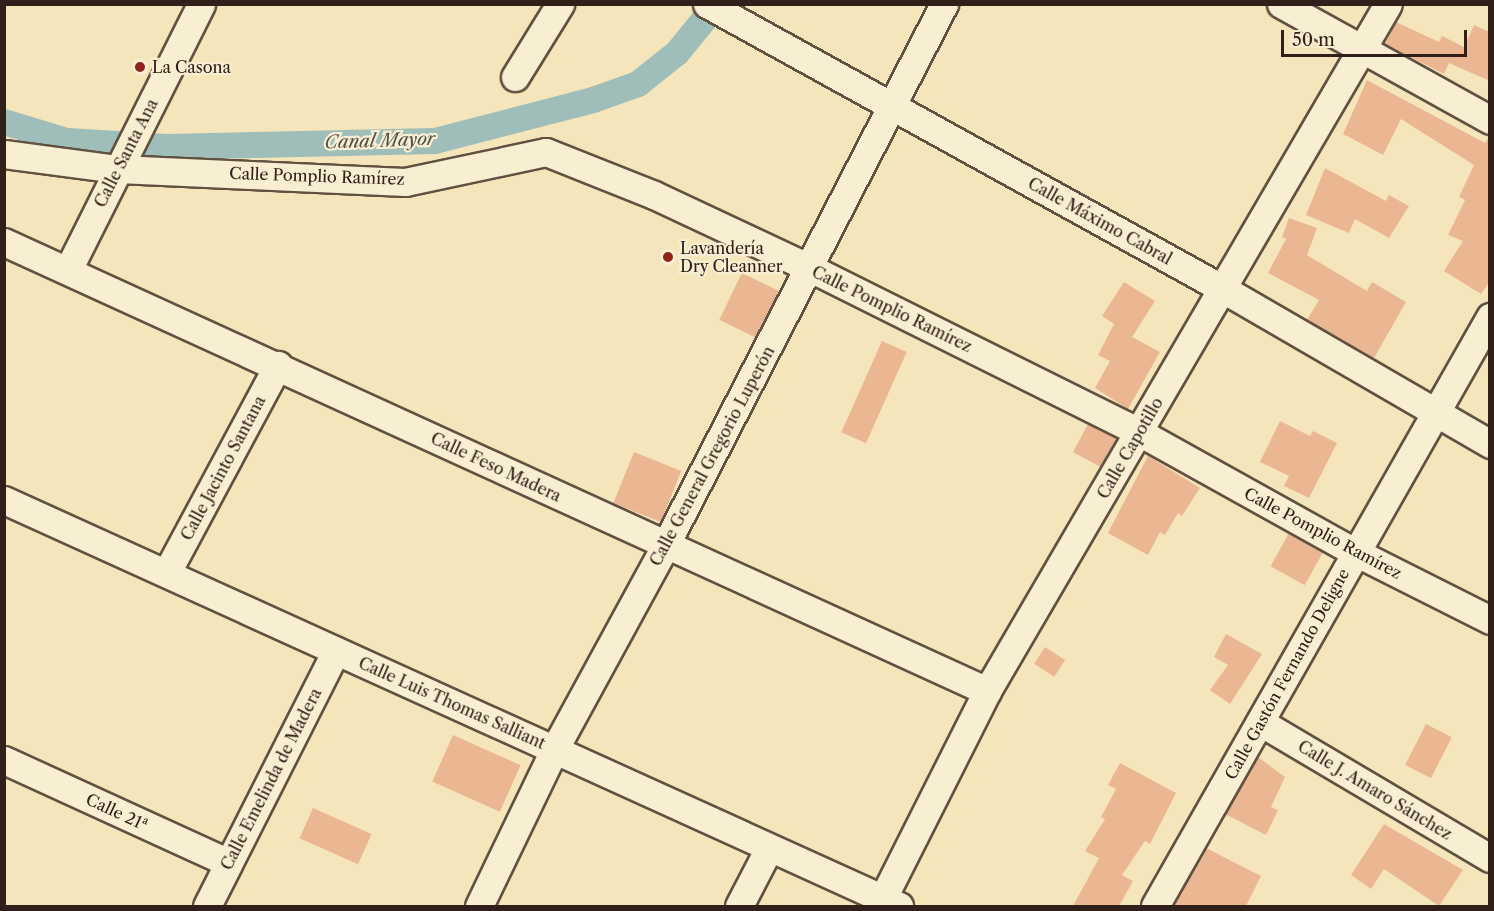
<!DOCTYPE html>
<meta charset="utf-8">
<style>
body{margin:0}
#map{position:relative;width:1494px;height:911px;overflow:hidden;background:#f5e5ba;font-family:"Libre Caslon Text",serif}
div>[style]{position:absolute}
.canal>*{height:26px;margin:-13px;padding:0 13px;transform-origin:13px;border-radius:13px;background:#9fbdb9}
.building>*{inset:0;background:#ebb792;transform-origin:0 0}
.roads{filter:drop-shadow(2px 0 #615141) drop-shadow(-2px 0 #615141) drop-shadow(0 2px #615141) drop-shadow(0 -2px #615141)}
.minor>*{height:27px;margin:-13.5px;padding:0 13.5px;transform-origin:13.5px;border-radius:13.5px;background:#f8eed2}
.dots>*{width:16px;height:16px;translate:-50% -50%;box-sizing:border-box;border:3px solid #f8eed2;border-radius:50%}
span{translate:-50% -50%;white-space:nowrap;text-align:center;line-height:1.15;-webkit-text-stroke:4.5px #f8eed2;paint-order:stroke}
.poi-label{font-size:16px;color:#302019}
.left{translate:0 -50%;text-align:left}
.street-label{font-size:16px;color:#302019}
.water-label{font-size:18px;color:#514f49;font-style:italic}
.frame{position:absolute;inset:0;border:6px solid #302019;pointer-events:none}
.scale{position:absolute;left:1281px;top:30px;width:186px;height:27px;box-sizing:border-box;border:3px solid #302019;border-top:0;padding-left:8px;font-size:18px;line-height:21px;white-space:nowrap;color:#302019;-webkit-text-stroke:4px #f8eed2;paint-order:stroke}
</style>
<div id="map">
<div class="canal">
<i style="left:4px;top:122px;width:66px;rotate:16.8deg"></i>
<i style="left:67px;top:141px;width:99px;rotate:3.5deg"></i>
<i style="left:166px;top:147px;width:269px;rotate:-1.3deg"></i>
<i style="left:435px;top:141px;width:163px;rotate:-14.5deg"></i>
<i style="left:593px;top:100px;width:48px;rotate:-19.6deg"></i>
<i style="left:638px;top:84px;width:50px;rotate:-38.5deg"></i>
<i style="left:677px;top:53px;width:63px;rotate:-50.8deg"></i>
</div>
<div class="building">
<i style="clip-path:polygon(1396px 22px,1439px 42px,1442px 36px,1464px 47px,1474px 25px,1490px 32px,1490px 81px,1449px 63px,1444px 74px,1385px 44px)"></i>
<i style="clip-path:polygon(1367px 80px,1485px 143px,1490px 136px,1490px 281px,1481px 294px,1444px 271px,1463px 241px,1448px 235px,1465px 200px,1459px 197px,1474px 165px,1401px 119px,1383px 155px,1343px 134px)"></i>
<i style="clip-path:polygon(1325px 168px,1386px 201px,1389px 195px,1409px 206px,1389px 238px,1355px 219px,1349px 233px,1306px 215px)"></i>
<i style="clip-path:polygon(1289px 218px,1317px 228px,1307px 255px,1367px 291px,1372px 282px,1406px 302px,1374px 358px,1307px 320px,1319px 300px,1268px 273px,1286px 239px,1282px 237px)"></i>
<i style="left:742px;top:273px;width:41px;height:52px;rotate:26deg"></i>
<i style="clip-path:polygon(1124px 282px,1155px 301px,1132px 337px,1160px 352px,1128px 409px,1095px 388px,1110px 361px,1098px 355px,1114px 324px,1102px 316px)"></i>
<i style="left:882px;top:341px;width:27px;height:100px;rotate:24deg"></i>
<i style="clip-path:polygon(1280px 421px,1310px 436px,1313px 431px,1337px 443px,1309px 498px,1284px 486px,1289px 476px,1260px 462px)"></i>
<i style="left:1088px;top:424px;width:32px;height:32px;rotate:28deg"></i>
<i style="left:634px;top:452px;width:51px;height:55px;rotate:22deg"></i>
<i style="clip-path:polygon(1148px 456px,1200px 488px,1182px 516px,1178px 513px,1165px 535px,1160px 532px,1148px 555px,1108px 533px)"></i>
<i style="left:1289px;top:533px;width:39px;height:38px;rotate:29deg"></i>
<i style="clip-path:polygon(1226px 634px,1262px 654px,1230px 704px,1210px 690px,1228px 665px,1214px 657px)"></i>
<i style="left:1045px;top:647px;width:24px;height:20px;rotate:33deg"></i>
<i style="left:1426px;top:724px;width:29px;height:46px;rotate:27deg"></i>
<i style="left:453px;top:735px;width:74px;height:51px;rotate:24deg"></i>
<i style="clip-path:polygon(1258px 757px,1285px 777px,1271px 807px,1278px 810px,1266px 835px,1225px 814px)"></i>
<i style="clip-path:polygon(1120px 763px,1176px 793px,1150px 844px,1145px 841px,1122px 875px,1133px 881px,1119px 906px,1073px 906px,1099px 858px,1085px 851px,1105px 819px,1101px 817px,1116px 789px,1108px 785px)"></i>
<i style="left:313px;top:808px;width:64px;height:33px;rotate:24deg"></i>
<i style="clip-path:polygon(1384px 824px,1463px 870px,1439px 906px,1384px 869px,1371px 889px,1351px 875px)"></i>
<i style="clip-path:polygon(1206px 848px,1261px 876px,1246px 906px,1173px 906px)"></i>
</div>
<div class="roads">
<div class="minor">
<i style="left:707px;top:4px;width:589px;rotate:28.91deg"></i>
<i style="left:1223px;top:289px;width:309px;rotate:30.1deg"></i>
<i style="left:1281px;top:4px;width:239px;rotate:29deg"></i>
<i style="left:515px;top:77px;width:86px;rotate:-58.3deg"></i>
<i style="left:4px;top:154px;width:115px;rotate:7.5deg"></i>
<i style="left:118px;top:169px;width:287px;rotate:2.6deg"></i>
<i style="left:405px;top:182px;width:144px;rotate:-12deg"></i>
<i style="left:546px;top:152px;width:116px;rotate:21.7deg"></i>
<i style="left:654px;top:195px;width:172px;rotate:25.1deg"></i>
<i style="left:810px;top:268px;width:368px;rotate:26.5deg"></i>
<i style="left:1139px;top:432px;width:247px;rotate:29.1deg"></i>
<i style="left:1355px;top:552px;width:151px;rotate:26.7deg"></i>
<i style="left:4px;top:242px;width:1081px;rotate:24.55deg"></i>
<i style="left:68px;top:270px;width:297px;rotate:-63.4deg"></i>
<i style="left:4px;top:500px;width:983px;rotate:24.4deg"></i>
<i style="left:167px;top:572px;width:235px;rotate:-61.8deg"></i>
<i style="left:1260px;top:722px;width:267px;rotate:30.6deg"></i>
<i style="left:4px;top:760px;width:247px;rotate:24.6deg"></i>
<i style="left:883px;top:898px;width:232px;rotate:-63.3deg"></i>
<i style="left:987px;top:691px;width:795px;rotate:-59.73deg"></i>
<i style="left:207px;top:906px;width:286px;rotate:-63.2deg"></i>
<i style="left:479px;top:906px;width:173px;rotate:-64.3deg"></i>
<i style="left:554px;top:750px;width:232px;rotate:-61.4deg"></i>
<i style="left:665px;top:546px;width:610px;rotate:-62.76deg"></i>
<i style="left:739px;top:906px;width:63px;rotate:-62.6deg"></i>
<i style="left:1155px;top:906px;width:678px;rotate:-60.37deg"></i>
</div>
</div>
<div class="dots">
<i style="left:140px;top:67px;background:#8f2418"></i>
<i style="left:668px;top:257px;background:#8f2418"></i>
</div>
<div class="poi-label">
<span class="left" style="left:152px;top:67px">La Casona</span>
<span class="left" style="left:680px;top:257px">Lavandería<br>Dry Cleanner</span>
</div>
<div class="street-label">
<span style="left:126px;top:153px;rotate:-63deg">Calle Santa Ana</span>
<span style="left:317px;top:176px;rotate:2deg">Calle Pomplio Ramírez</span>
<span style="left:1100px;top:221px;rotate:29deg">Calle Máximo Cabral</span>
<span style="left:892px;top:309px;rotate:26deg">Calle Pomplio Ramírez</span>
<span style="left:1130px;top:448px;rotate:-60deg">Calle Capotillo</span>
<span style="left:712px;top:456px;rotate:-62deg">Calle General Gregorio Luperón</span>
<span style="left:496px;top:467px;rotate:25deg">Calle Feso Madera</span>
<span style="left:223px;top:468px;rotate:-62deg">Calle Jacinto Santana</span>
<span style="left:1323px;top:533px;rotate:28deg">Calle Pomplio Ramírez</span>
<span style="left:1287px;top:674px;rotate:-61deg">Calle Gastón Fernando Deligne</span>
<span style="left:452px;top:703px;rotate:24deg">Calle Luis Thomas Salliant</span>
<span style="left:271px;top:779px;rotate:-63deg">Calle Emelinda de Madera</span>
<span style="left:1375px;top:790px;rotate:31deg">Calle J. Amaro Sánchez</span>
<span style="left:117px;top:812px;rotate:25deg">Calle 21ª</span>
</div>
<div class="water-label">
<span style="left:380px;top:141px;rotate:-2deg">Canal Mayor</span>
</div>
<div class="frame"></div>
<div class="scale">50 m</div>
</div>
